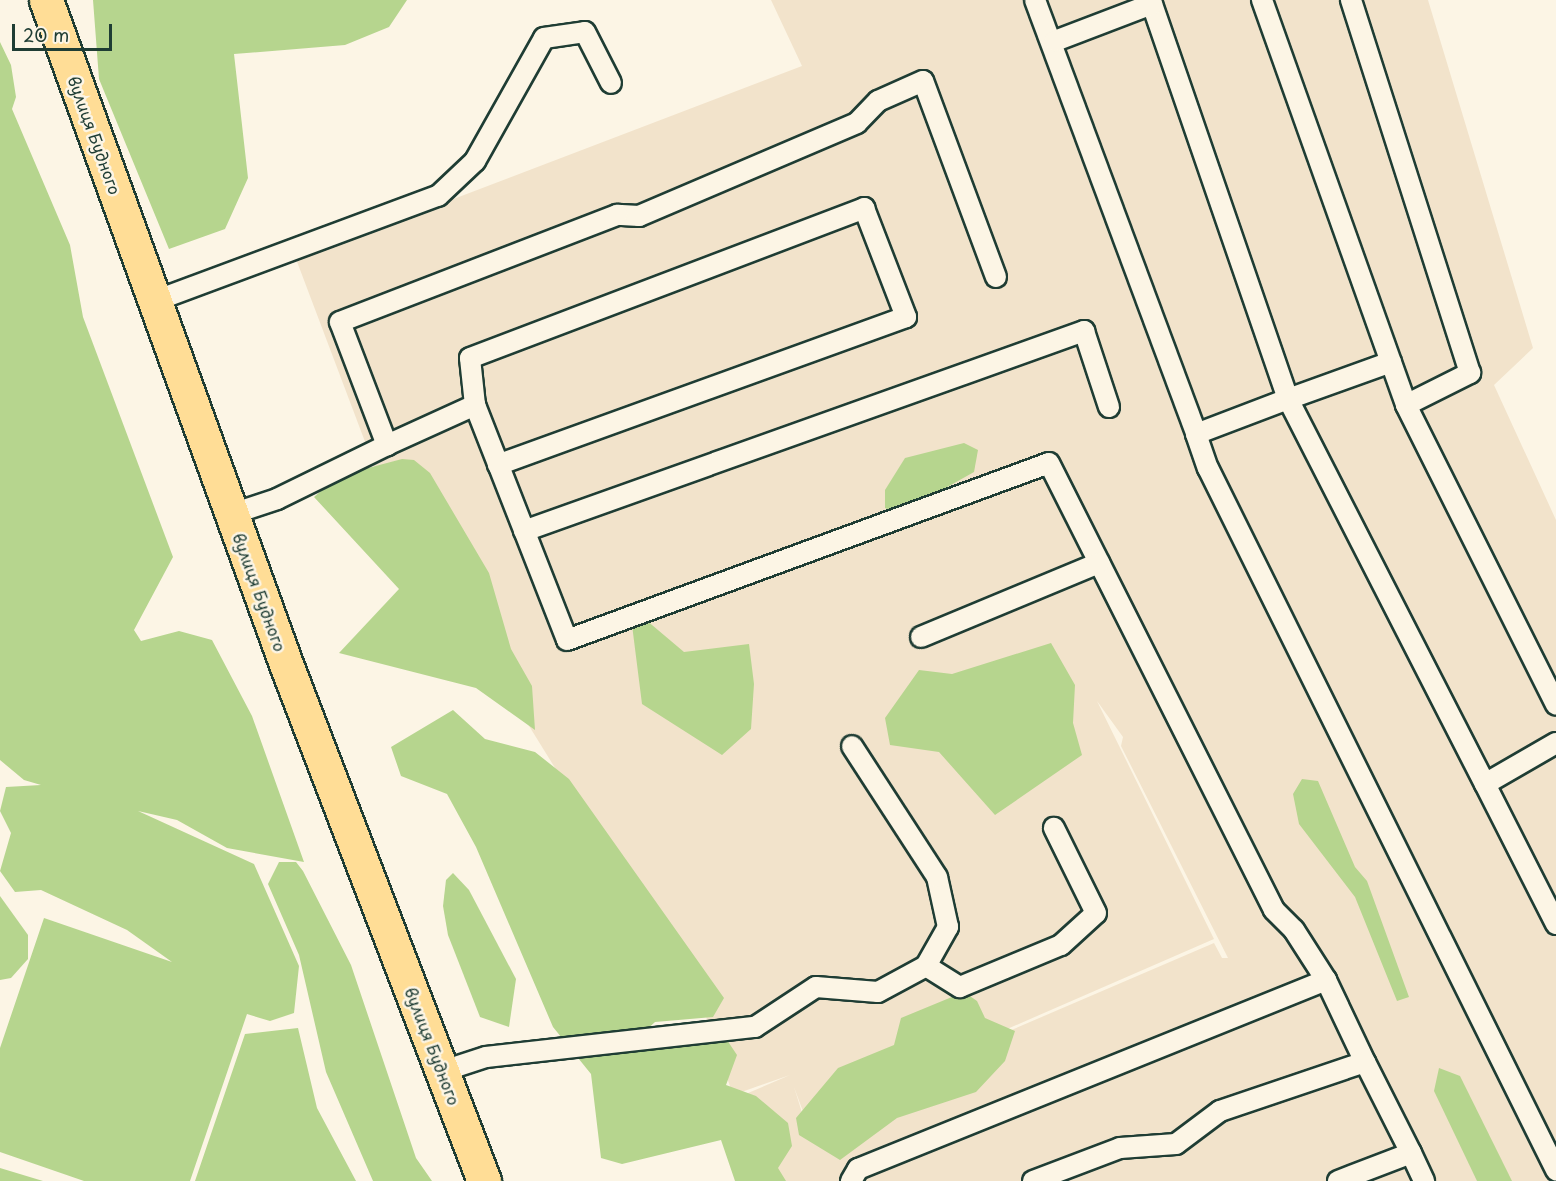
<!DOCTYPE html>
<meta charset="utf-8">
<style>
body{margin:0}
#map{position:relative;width:1556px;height:1181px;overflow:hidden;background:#fcf5e5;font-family:"Playpen Sans",sans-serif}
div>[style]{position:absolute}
.built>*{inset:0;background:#f2e3cb}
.green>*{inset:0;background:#b6d58e}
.roads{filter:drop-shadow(2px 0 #1f3d34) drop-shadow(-2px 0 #1f3d34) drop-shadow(0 2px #1f3d34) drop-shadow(0 -2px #1f3d34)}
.service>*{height:20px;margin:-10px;padding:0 10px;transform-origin:10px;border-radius:10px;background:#fcf5e5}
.trunk>*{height:33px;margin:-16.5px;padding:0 16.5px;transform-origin:16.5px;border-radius:16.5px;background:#ffdd96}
span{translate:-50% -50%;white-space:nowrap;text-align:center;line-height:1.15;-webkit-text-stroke:5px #fcf5e5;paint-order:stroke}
.street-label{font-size:16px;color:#1f3d34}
.scale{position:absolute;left:12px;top:24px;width:100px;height:27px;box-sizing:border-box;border:3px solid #1f3d34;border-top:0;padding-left:8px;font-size:18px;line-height:21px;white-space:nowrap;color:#1f3d34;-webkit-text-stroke:4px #fcf5e5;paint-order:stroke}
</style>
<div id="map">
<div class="built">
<i style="clip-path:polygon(evenodd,771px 0,1428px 0,1533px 348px,1494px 385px,1556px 520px,1556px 1181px,763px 1181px,734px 1099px,790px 1075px,733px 1095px,702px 1005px,384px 492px,296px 259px,802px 66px,771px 0,1097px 701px,1123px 737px,1121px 746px,1228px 958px,1222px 958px,1214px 943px,804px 1119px,794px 1087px,805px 1117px,1214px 939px,1097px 701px)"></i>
</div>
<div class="green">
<i style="clip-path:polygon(93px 0,407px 0,389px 27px,345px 45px,234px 54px,248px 178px,225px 229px,169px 249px,99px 79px)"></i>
<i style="clip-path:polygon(0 42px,11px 65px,16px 97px,12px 109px,70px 245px,83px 317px,173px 557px,134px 630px,141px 641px,179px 631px,212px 640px,252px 716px,304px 862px,227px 848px,177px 820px,138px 811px,254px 864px,299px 966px,294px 1013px,270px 1021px,247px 1014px,190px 1181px,84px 1181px,0 1152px,0 1048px,44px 918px,172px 962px,127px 930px,41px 890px,15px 892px,0 871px,11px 833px,0 811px,6px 787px,41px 785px,24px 780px,0 760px)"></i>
<i style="clip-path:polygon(964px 443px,978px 450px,974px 472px,899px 514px,885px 508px,885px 490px,905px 458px)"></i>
<i style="clip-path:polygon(402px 459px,414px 460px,430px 473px,489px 573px,511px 649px,532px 686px,535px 730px,476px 688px,339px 653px,399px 589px,314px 497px,338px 476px)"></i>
<i style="clip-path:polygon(639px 614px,684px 652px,749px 644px,754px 684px,751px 729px,722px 755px,642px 704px,631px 617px)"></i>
<i style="clip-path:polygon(1051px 643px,1075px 685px,1073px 723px,1082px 755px,995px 815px,939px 752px,890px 745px,885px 718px,919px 670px,952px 674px)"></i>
<i style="clip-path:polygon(453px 710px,485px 739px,535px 752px,569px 779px,724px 998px,713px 1017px,655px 1022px,643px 1033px,645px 1042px,661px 1048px,727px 1040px,737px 1055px,726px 1085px,756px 1096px,788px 1123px,792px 1146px,778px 1168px,786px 1181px,735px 1181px,721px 1140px,622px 1164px,601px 1158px,591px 1074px,553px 1027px,476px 847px,447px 794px,401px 776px,391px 747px)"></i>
<i style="clip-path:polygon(1302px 779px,1318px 781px,1355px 867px,1367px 881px,1409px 997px,1397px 1001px,1355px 897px,1299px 824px,1293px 794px)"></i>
<i style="clip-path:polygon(279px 862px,296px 862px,303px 871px,351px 965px,416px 1158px,432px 1181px,373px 1181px,326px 1072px,299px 955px,268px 884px)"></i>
<i style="clip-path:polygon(453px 873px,469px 890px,516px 979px,509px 1027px,480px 1017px,448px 935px,443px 906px,446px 880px)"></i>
<i style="clip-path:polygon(0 896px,28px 935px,28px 959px,11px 978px,0 980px)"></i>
<i style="clip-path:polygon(964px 992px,977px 1001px,985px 1018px,1015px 1031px,1005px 1061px,976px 1092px,897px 1118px,840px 1160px,799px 1135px,796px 1118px,838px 1068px,894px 1045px,901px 1018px)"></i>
<i style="clip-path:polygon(298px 1028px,317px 1108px,356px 1181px,195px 1181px,245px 1034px)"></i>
<i style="clip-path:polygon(1439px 1068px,1460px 1076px,1512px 1181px,1477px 1181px,1434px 1091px)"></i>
<i style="clip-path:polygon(0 1168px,43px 1181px,0 1181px)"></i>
</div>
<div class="roads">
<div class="service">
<i style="left:1035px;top:0;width:463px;rotate:69.6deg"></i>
<i style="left:1196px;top:434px;width:98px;rotate:-20.8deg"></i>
<i style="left:1288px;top:399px;width:418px;rotate:-109deg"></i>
<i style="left:1152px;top:4px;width:104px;rotate:159.1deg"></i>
<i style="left:1262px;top:0;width:430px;rotate:70.4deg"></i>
<i style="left:1406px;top:405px;width:72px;rotate:-26.6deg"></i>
<i style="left:1470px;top:373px;width:392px;rotate:-107.7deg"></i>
<i style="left:996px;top:277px;width:209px;rotate:-110.4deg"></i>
<i style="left:923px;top:81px;width:49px;rotate:156deg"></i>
<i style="left:878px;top:101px;width:30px;rotate:134deg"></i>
<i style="left:857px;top:123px;width:237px;rotate:156.9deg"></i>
<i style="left:639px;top:216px;width:22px;rotate:-177deg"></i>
<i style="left:617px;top:215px;width:297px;rotate:158.9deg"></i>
<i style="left:340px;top:322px;width:132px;rotate:69.1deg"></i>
<i style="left:387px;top:445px;width:97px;rotate:-24.4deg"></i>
<i style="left:475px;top:405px;width:252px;rotate:68.6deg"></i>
<i style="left:567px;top:640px;width:513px;rotate:-20.16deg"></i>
<i style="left:1049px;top:463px;width:500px;rotate:63.28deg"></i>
<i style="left:1274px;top:910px;width:28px;rotate:45deg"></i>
<i style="left:1294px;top:930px;width:59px;rotate:57.4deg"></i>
<i style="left:155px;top:301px;width:302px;rotate:-20.4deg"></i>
<i style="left:438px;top:196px;width:51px;rotate:-43.4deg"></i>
<i style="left:475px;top:161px;width:141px;rotate:-60.7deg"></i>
<i style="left:544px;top:38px;width:41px;rotate:-8.3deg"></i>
<i style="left:585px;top:32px;width:57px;rotate:63deg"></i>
<i style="left:1391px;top:362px;width:109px;rotate:160.2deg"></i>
<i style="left:1288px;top:399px;width:432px;rotate:62.9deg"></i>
<i style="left:1485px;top:784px;width:82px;rotate:-30deg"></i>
<i style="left:475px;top:405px;width:47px;rotate:-96.1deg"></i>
<i style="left:470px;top:358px;width:422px;rotate:-20.8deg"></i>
<i style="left:864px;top:208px;width:117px;rotate:68.9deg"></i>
<i style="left:906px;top:317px;width:434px;rotate:160.1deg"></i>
<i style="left:1406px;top:405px;width:335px;rotate:63.4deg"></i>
<i style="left:1196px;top:434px;width:36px;rotate:71deg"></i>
<i style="left:1208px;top:468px;width:784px;rotate:63.63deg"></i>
<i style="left:232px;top:514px;width:47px;rotate:-18.4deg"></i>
<i style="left:277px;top:499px;width:123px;rotate:-26.1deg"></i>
<i style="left:524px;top:531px;width:595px;rotate:-19.65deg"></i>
<i style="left:1084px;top:331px;width:80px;rotate:71.8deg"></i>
<i style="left:921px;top:637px;width:193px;rotate:-22.6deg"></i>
<i style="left:1485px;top:784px;width:157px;rotate:63.1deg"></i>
<i style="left:926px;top:966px;width:40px;rotate:32deg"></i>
<i style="left:960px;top:987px;width:109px;rotate:-22.6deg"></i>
<i style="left:1061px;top:945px;width:47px;rotate:-42.4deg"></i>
<i style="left:1096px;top:913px;width:95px;rotate:-116.3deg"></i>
<i style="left:443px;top:1071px;width:45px;rotate:-18deg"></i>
<i style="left:486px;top:1057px;width:271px;rotate:-6.4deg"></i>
<i style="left:755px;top:1027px;width:73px;rotate:-33.3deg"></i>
<i style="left:816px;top:987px;width:62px;rotate:4.6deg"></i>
<i style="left:878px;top:992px;width:55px;rotate:-28.4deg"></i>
<i style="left:926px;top:966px;width:45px;rotate:-60.6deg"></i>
<i style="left:948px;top:927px;width:51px;rotate:-102.4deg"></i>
<i style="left:937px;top:877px;width:156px;rotate:-123deg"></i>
<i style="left:851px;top:1181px;width:14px;rotate:-60deg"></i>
<i style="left:858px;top:1169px;width:505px;rotate:-21.99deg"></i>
<i style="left:1326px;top:980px;width:91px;rotate:64.6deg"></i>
<i style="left:1033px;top:1181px;width:93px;rotate:-20.8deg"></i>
<i style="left:1120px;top:1148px;width:56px;rotate:-4.1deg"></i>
<i style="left:1176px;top:1144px;width:55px;rotate:-36.9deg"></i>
<i style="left:1220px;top:1111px;width:153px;rotate:-18.7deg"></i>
<i style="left:1365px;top:1062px;width:102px;rotate:63.2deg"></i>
<i style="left:1338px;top:1181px;width:78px;rotate:-21deg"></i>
<i style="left:1411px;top:1153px;width:31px;rotate:65deg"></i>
</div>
<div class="trunk">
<i style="left:46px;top:0;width:706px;rotate:70.13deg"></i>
<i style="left:286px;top:664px;width:554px;rotate:69.04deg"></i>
</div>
</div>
<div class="street-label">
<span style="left:95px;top:135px;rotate:70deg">вулиця Будного</span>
<span style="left:260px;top:592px;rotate:70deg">вулиця Будного</span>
<span style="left:433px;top:1046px;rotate:69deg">вулиця Будного</span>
</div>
<div class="scale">20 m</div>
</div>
